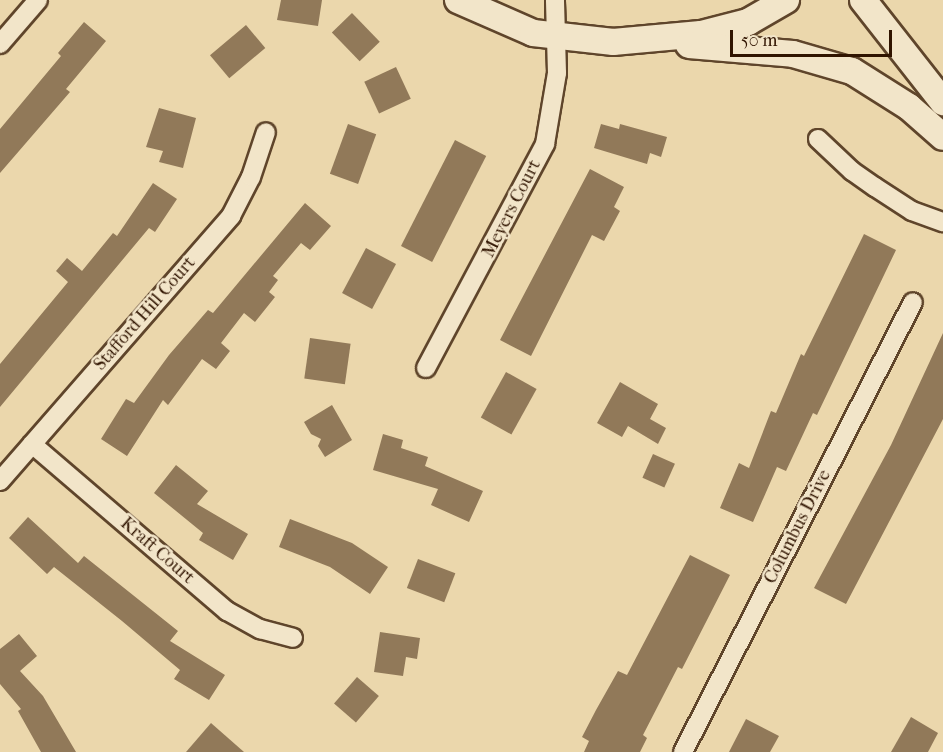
<!DOCTYPE html>
<style>
body{margin:0}
#map{position:relative;width:943px;height:752px;overflow:hidden;background:#ebd7ac;font-family:"IM FELL French Canon",serif}
div>[style]{position:absolute}
.building>*{inset:0;background:#917959;transform-origin:0 0}
.roads{filter:drop-shadow(2px 0 #5f452b) drop-shadow(-2px 0 #5f452b) drop-shadow(0 2px #5f452b) drop-shadow(0 -2px #5f452b)}
.street>*{height:18px;margin:-9px;padding:0 9px;transform-origin:9px;border-radius:9px;background:#f2e5c9}
.secondary>*{height:26px;margin:-13px;padding:0 13px;transform-origin:13px;border-radius:13px;background:#f2e5c9}
span{translate:-50% -50%;white-space:nowrap;text-align:center;line-height:1.15;-webkit-text-stroke:5px #f2e5c9;paint-order:stroke}
.street-label{font-size:18px;color:#301400}
.scale{position:absolute;left:730px;top:30px;width:162px;height:27px;box-sizing:border-box;border:3px solid #301400;border-top:0;padding-left:8px;font-size:18px;line-height:21px;white-space:nowrap;color:#301400;-webkit-text-stroke:4px #f2e5c9;paint-order:stroke}
</style>
<div id="map">
<div class="building">
<i style="clip-path:polygon(281px 0,322px 0,318px 26px,277px 20px)"></i>
<i style="left:352px;top:13px;width:40px;height:28px;rotate:46deg"></i>
<i style="clip-path:polygon(84px 22px,106px 41px,66px 89px,70px 92px,0 173px,0 129px,61px 56px,58px 53px)"></i>
<i style="left:246px;top:25px;width:30px;height:47px;rotate:50deg"></i>
<i style="left:396px;top:67px;width:35px;height:35px;rotate:65deg"></i>
<i style="clip-path:polygon(159px 108px,196px 118px,183px 168px,159px 162px,163px 151px,146px 147px)"></i>
<i style="left:348px;top:124px;width:30px;height:53px;rotate:20deg"></i>
<i style="clip-path:polygon(601px 124px,619px 129px,620px 124px,667px 137px,661px 157px,650px 153px,647px 164px,594px 148px)"></i>
<i style="left:455px;top:140px;width:35px;height:119px;rotate:27deg"></i>
<i style="clip-path:polygon(590px 169px,624px 187px,614px 207px,620px 211px,604px 241px,592px 235px,531px 356px,500px 340px)"></i>
<i style="clip-path:polygon(153px 183px,177px 199px,155px 232px,149px 228px,0 407px,0 364px,68px 282px,56px 271px,67px 258px,82px 271px,113px 233px,117px 236px)"></i>
<i style="clip-path:polygon(305px 203px,331px 226px,310px 250px,301px 243px,273px 276px,278px 280px,269px 292px,275px 297px,255px 322px,244px 313px,221px 343px,230px 351px,216px 369px,202px 359px,168px 405px,163px 400px,127px 456px,101px 439px,126px 399px,134px 403px,169px 355px,208px 310px,213px 313px)"></i>
<i style="clip-path:polygon(864px 234px,896px 250px,817px 415px,813px 413px,786px 471px,777px 467px,753px 522px,720px 508px,739px 463px,749px 468px,771px 411px,776px 413px,801px 354px,804px 356px)"></i>
<i style="left:366px;top:248px;width:34px;height:51px;rotate:28deg"></i>
<i style="clip-path:polygon(943px 333px,943px 419px,846px 604px,814px 588px,891px 445px)"></i>
<i style="left:310px;top:338px;width:41px;height:41px;rotate:8deg"></i>
<i style="left:506px;top:372px;width:35px;height:52px;rotate:29deg"></i>
<i style="clip-path:polygon(620px 382px,658px 404px,650px 419px,666px 428px,658px 444px,628px 426px,622px 437px,597px 423px)"></i>
<i style="clip-path:polygon(332px 405px,352px 440px,325px 457px,318px 446px,321px 439px,311px 434px,304px 422px)"></i>
<i style="clip-path:polygon(383px 434px,403px 440px,401px 448px,428px 457px,425px 466px,483px 491px,469px 522px,431px 505px,438px 489px,373px 470px)"></i>
<i style="left:653px;top:454px;width:24px;height:26px;rotate:24deg"></i>
<i style="clip-path:polygon(176px 465px,208px 491px,197px 504px,248px 534px,233px 560px,199px 540px,203px 533px,154px 493px)"></i>
<i style="clip-path:polygon(28px 517px,78px 563px,84px 556px,178px 631px,170px 641px,225px 675px,209px 700px,174px 679px,180px 670px,122px 621px,54px 567px,47px 574px,9px 538px)"></i>
<i style="clip-path:polygon(290px 519px,352px 543px,388px 567px,370px 594px,330px 567px,279px 547px)"></i>
<i style="clip-path:polygon(690px 555px,730px 575px,682px 669px,678px 667px,643px 735px,647px 738px,640px 752px,584px 752px,589px 741px,582px 737px,596px 710px,618px 671px,627px 675px)"></i>
<i style="left:418px;top:559px;width:40px;height:31px;rotate:21deg"></i>
<i style="clip-path:polygon(380px 632px,420px 638px,417px 659px,406px 657px,403px 676px,374px 672px)"></i>
<i style="clip-path:polygon(19px 634px,37px 656px,20px 671px,43px 696px,76px 752px,41px 752px,18px 711px,21px 709px,0 684px,0 649px)"></i>
<i style="left:357px;top:677px;width:29px;height:35px;rotate:41deg"></i>
<i style="clip-path:polygon(911px 717px,938px 733px,928px 752px,891px 752px)"></i>
<i style="clip-path:polygon(746px 719px,779px 736px,770px 752px,729px 752px)"></i>
<i style="clip-path:polygon(211px 723px,244px 752px,186px 752px)"></i>
</div>
<div class="roads">
<div class="street">
<i style="left:0;top:44px;width:58px;rotate:-49.2deg"></i>
<i style="left:818px;top:139px;width:47px;rotate:43.3deg"></i>
<i style="left:852px;top:171px;width:28px;rotate:35deg"></i>
<i style="left:875px;top:187px;width:44px;rotate:33deg"></i>
<i style="left:912px;top:211px;width:33px;rotate:20deg"></i>
<i style="left:426px;top:368px;width:254px;rotate:-62deg"></i>
<i style="left:545px;top:144px;width:72px;rotate:-80.4deg"></i>
<i style="left:557px;top:73px;width:73px;rotate:-91.6deg"></i>
<i style="left:32px;top:444px;width:257px;rotate:40.6deg"></i>
<i style="left:227px;top:611px;width:38px;rotate:29deg"></i>
<i style="left:260px;top:629px;width:34px;rotate:15deg"></i>
<i style="left:0;top:481px;width:352px;rotate:-48.9deg"></i>
<i style="left:231px;top:216px;width:44px;rotate:-62.9deg"></i>
<i style="left:251px;top:177px;width:47px;rotate:-71.6deg"></i>
<i style="left:683px;top:752px;width:505px;rotate:-62.93deg"></i>
</div>
<div class="secondary">
<i style="left:458px;top:0;width:82px;rotate:23.7deg"></i>
<i style="left:533px;top:33px;width:81px;rotate:6.4deg"></i>
<i style="left:613px;top:42px;width:88px;rotate:-5.2deg"></i>
<i style="left:701px;top:34px;width:49px;rotate:-14.3deg"></i>
<i style="left:748px;top:22px;width:44px;rotate:-30.1deg"></i>
<i style="left:863px;top:0;width:130px;rotate:51.9deg"></i>
<i style="left:689px;top:45px;width:104px;rotate:4.9deg"></i>
<i style="left:793px;top:54px;width:61px;rotate:16.1deg"></i>
<i style="left:852px;top:71px;width:67px;rotate:32.3deg"></i>
<i style="left:909px;top:107px;width:45px;rotate:41.4deg"></i>
</div>
</div>
<div class="street-label">
<span style="left:512px;top:209px;rotate:-63deg">Meyers Court</span>
<span style="left:145px;top:314px;rotate:-49deg">Stafford Hill Court</span>
<span style="left:798px;top:527px;rotate:-63deg">Columbus Drive</span>
<span style="left:157px;top:551px;rotate:41deg">Kraft Court</span>
</div>
<div class="scale">50 m</div>
</div>
